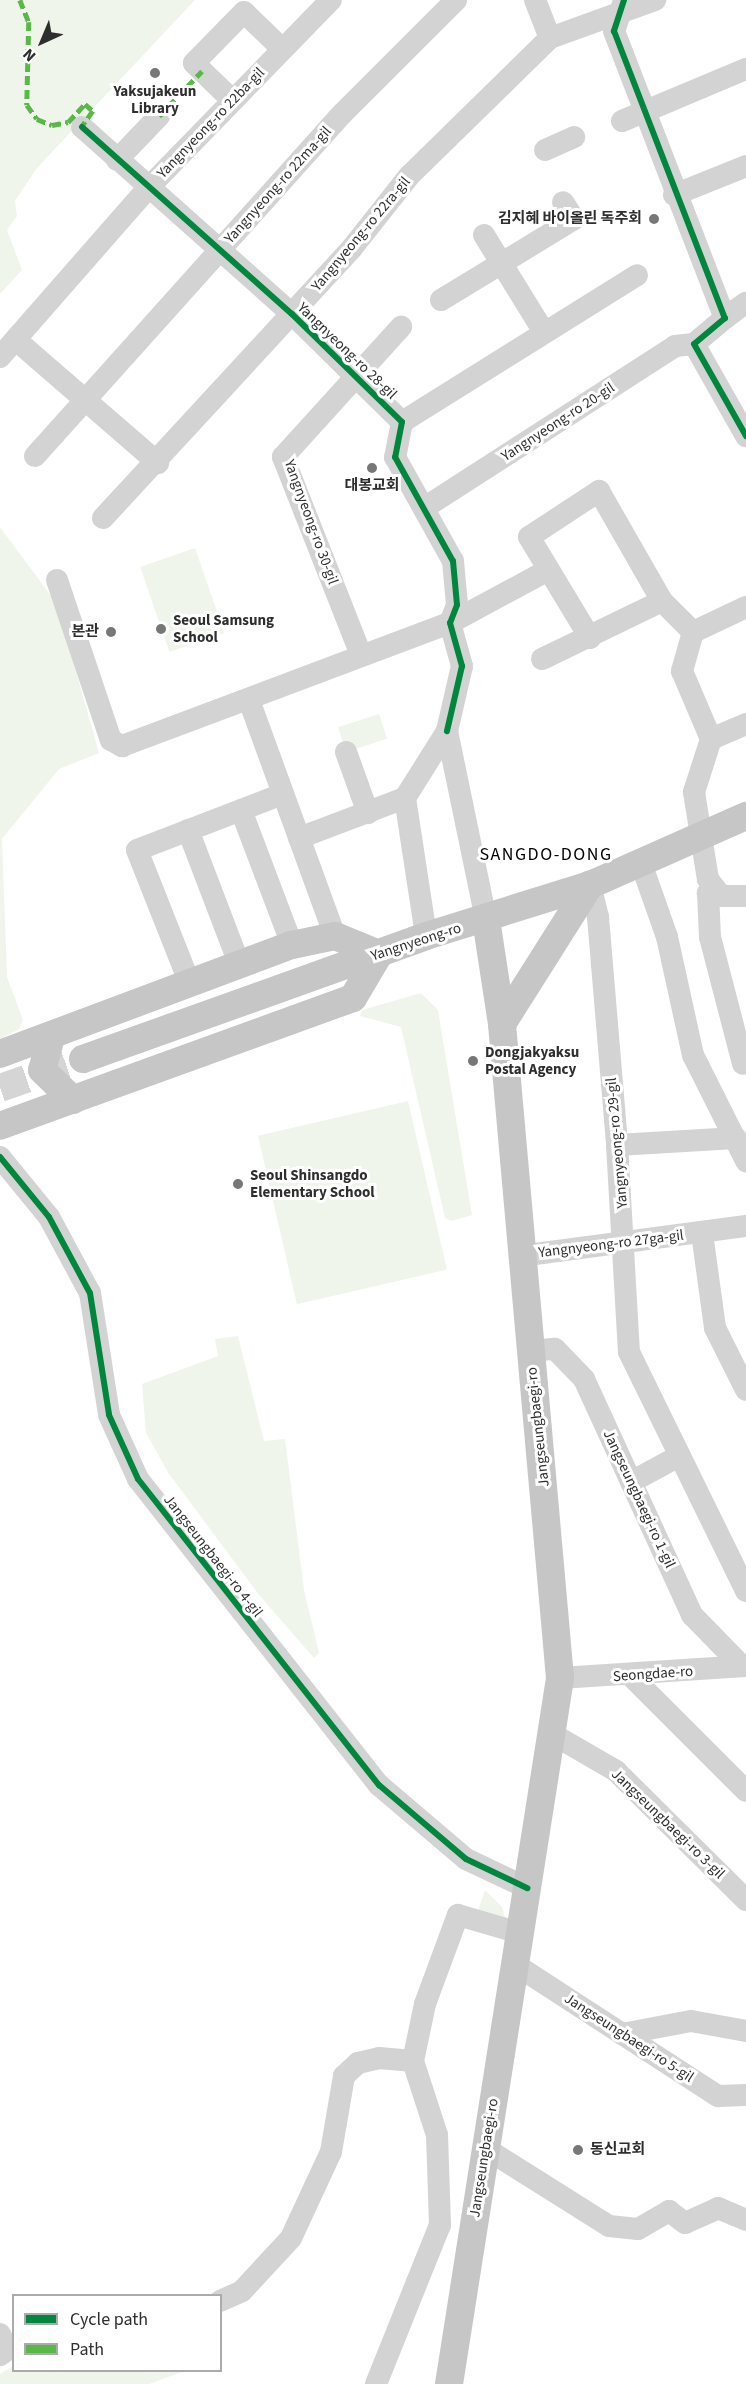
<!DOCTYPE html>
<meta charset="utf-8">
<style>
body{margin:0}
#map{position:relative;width:746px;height:2384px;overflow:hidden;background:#fff;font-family:"Source Sans 3","Noto Sans KR",sans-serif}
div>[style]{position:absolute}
.green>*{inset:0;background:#f0f5eb;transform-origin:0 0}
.major-tunnel>*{height:28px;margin-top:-14px;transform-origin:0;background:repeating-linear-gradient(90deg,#d5d5d5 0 28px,transparent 0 42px)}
.minor>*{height:22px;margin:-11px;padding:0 11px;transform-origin:11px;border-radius:11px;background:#d3d3d3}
.major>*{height:28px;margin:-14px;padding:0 14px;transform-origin:14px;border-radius:14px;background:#c6c6c6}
.quiet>*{height:4.5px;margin-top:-2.25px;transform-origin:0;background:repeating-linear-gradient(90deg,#58b947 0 9px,transparent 0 13.5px)}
.cycleway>*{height:6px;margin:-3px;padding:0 3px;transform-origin:3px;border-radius:3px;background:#00873e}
.dots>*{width:16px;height:16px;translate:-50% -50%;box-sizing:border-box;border:3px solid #fff;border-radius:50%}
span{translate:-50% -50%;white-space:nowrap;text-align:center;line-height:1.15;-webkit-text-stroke:6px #fff;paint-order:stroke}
.poi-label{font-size:15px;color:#2e2e2e;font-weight:700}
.right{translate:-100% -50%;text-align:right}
.left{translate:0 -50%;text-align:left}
.street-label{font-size:15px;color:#2e2e2e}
.quarter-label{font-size:18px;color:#000;letter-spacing:1.5px}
.legend{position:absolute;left:12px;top:2294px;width:210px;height:78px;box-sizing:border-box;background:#fff;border:2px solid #ababab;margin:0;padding:8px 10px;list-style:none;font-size:18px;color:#2e2e2e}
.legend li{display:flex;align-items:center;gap:12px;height:30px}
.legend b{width:30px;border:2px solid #ababab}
.north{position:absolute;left:12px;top:12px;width:60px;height:60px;-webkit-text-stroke:4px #fff;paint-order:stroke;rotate:224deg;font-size:16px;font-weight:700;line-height:24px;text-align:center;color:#2e2e2e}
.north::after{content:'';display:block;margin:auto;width:21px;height:27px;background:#2e2e2e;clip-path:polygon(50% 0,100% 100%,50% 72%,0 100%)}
</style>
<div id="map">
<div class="green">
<i style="clip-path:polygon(0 0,195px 0,37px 168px,15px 201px,17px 216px,7px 230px,22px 270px,0 294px)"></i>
<i style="clip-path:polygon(0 527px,57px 604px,99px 753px,59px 769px,2px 839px,7px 977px,23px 1020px,19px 1029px,0 1039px)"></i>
<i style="left:195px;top:548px;width:90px;height:58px;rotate:71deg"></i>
<i style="left:379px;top:714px;width:26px;height:43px;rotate:72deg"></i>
<i style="clip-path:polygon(421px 993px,438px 1010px,472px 1215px,451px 1221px,445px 1218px,401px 1027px,360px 1016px,362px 1010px)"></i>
<i style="left:408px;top:1101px;width:173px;height:154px;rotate:77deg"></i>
<i style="clip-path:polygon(238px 1336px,264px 1441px,285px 1439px,304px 1590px,319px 1653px,314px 1658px,260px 1596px,169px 1474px,146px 1433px,142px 1384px,218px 1356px,215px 1339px)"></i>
<i style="clip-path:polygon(485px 1890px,502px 1907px,505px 1918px,478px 1911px)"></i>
<i style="clip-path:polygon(13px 2366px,14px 2370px,185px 2371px,149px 2384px,0 2384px,0 2374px)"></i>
</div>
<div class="major-tunnel">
<i style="left:0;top:1088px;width:88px;rotate:-19.3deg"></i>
</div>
<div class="minor">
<i style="left:535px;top:0;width:41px;rotate:68.5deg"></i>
<i style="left:623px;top:4px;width:28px;rotate:108deg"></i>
<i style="left:614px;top:31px;width:308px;rotate:68.9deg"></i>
<i style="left:725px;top:318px;width:40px;rotate:140deg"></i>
<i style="left:694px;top:344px;width:106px;rotate:60.5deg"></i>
<i style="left:232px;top:100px;width:53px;rotate:-135.8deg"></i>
<i style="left:194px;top:63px;width:71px;rotate:-45.6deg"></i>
<i style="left:244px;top:12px;width:53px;rotate:44.2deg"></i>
<i style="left:622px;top:121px;width:134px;rotate:-22.8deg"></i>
<i style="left:82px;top:127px;width:281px;rotate:41.7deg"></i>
<i style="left:292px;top:314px;width:154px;rotate:44.5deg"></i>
<i style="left:402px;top:422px;width:36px;rotate:101deg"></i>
<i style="left:395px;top:457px;width:119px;rotate:60.9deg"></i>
<i style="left:453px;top:561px;width:44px;rotate:84.8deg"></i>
<i style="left:457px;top:605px;width:19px;rotate:111deg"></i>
<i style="left:450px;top:623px;width:45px;rotate:74.4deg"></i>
<i style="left:462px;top:666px;width:67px;rotate:103deg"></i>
<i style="left:447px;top:731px;width:79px;rotate:122.1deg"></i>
<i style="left:405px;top:798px;width:140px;rotate:81.3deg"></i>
<i style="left:545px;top:150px;width:32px;rotate:-24deg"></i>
<i style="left:117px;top:160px;width:61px;rotate:-46.3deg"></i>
<i style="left:674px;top:195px;width:78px;rotate:-21.9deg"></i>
<i style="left:484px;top:235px;width:114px;rotate:58.3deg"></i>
<i style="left:441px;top:300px;width:156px;rotate:-31.3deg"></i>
<i style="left:574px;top:219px;width:20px;rotate:-123deg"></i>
<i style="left:725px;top:318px;width:26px;rotate:-36deg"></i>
<i style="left:16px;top:340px;width:188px;rotate:40.9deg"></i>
<i style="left:0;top:357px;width:226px;rotate:-48.8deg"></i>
<i style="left:149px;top:187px;width:261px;rotate:-45.8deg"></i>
<i style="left:402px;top:422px;width:277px;rotate:-32deg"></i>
<i style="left:35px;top:456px;width:461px;rotate:-48.1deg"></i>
<i style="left:343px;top:113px;width:160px;rotate:-45deg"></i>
<i style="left:424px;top:508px;width:299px;rotate:-32.8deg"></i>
<i style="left:675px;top:346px;width:19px;rotate:-6deg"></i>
<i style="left:103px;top:518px;width:367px;rotate:-47.3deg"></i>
<i style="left:352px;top:248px;width:92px;rotate:-51.6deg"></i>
<i style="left:409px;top:176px;width:197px;rotate:-44.4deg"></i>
<i style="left:550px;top:38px;width:112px;rotate:-19.9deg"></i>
<i style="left:57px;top:580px;width:169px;rotate:71.4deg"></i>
<i style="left:111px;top:740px;width:13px;rotate:29deg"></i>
<i style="left:122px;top:746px;width:350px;rotate:-20.6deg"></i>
<i style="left:450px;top:623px;width:111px;rotate:-28.4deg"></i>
<i style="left:746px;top:607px;width:59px;rotate:154.7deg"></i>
<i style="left:693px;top:632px;width:41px;rotate:105.8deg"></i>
<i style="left:682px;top:671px;width:74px;rotate:66.9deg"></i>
<i style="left:711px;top:739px;width:56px;rotate:107.8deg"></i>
<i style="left:694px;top:792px;width:88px;rotate:80.9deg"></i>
<i style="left:708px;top:879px;width:21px;rotate:53deg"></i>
<i style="left:721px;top:896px;width:25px"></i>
<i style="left:590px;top:638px;width:118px;rotate:-121.1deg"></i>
<i style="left:529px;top:537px;width:84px;rotate:-33.3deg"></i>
<i style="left:599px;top:491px;width:127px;rotate:60.2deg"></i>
<i style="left:662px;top:601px;width:44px;rotate:45deg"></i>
<i style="left:361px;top:655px;width:213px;rotate:-111.5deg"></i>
<i style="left:283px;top:457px;width:176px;rotate:-47.8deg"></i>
<i style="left:542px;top:659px;width:133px;rotate:-25.8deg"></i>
<i style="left:249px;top:700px;width:251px;rotate:70deg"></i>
<i style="left:447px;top:731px;width:193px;rotate:78.3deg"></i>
<i style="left:711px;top:739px;width:38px;rotate:-23deg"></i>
<i style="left:346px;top:752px;width:65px;rotate:70.2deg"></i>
<i style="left:241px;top:810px;width:144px;rotate:69.3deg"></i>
<i style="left:188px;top:830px;width:146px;rotate:69.1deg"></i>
<i style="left:299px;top:838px;width:113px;rotate:-20.7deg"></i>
<i style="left:642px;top:866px;width:75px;rotate:70.6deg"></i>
<i style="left:667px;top:937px;width:121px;rotate:77.6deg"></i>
<i style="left:693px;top:1055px;width:119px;rotate:63.4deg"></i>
<i style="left:590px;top:885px;width:33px;rotate:76deg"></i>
<i style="left:598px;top:917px;width:229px;rotate:85.2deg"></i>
<i style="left:617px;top:1145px;width:207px;rotate:86.7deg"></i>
<i style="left:629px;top:1352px;width:266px;rotate:63.9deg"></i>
<i style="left:715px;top:888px;width:9px;rotate:144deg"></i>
<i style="left:708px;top:893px;width:44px;rotate:87.4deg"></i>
<i style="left:710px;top:937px;width:131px;rotate:75.4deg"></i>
<i style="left:190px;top:984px;width:144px;rotate:-111.6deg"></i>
<i style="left:137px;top:850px;width:156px;rotate:-21deg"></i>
<i style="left:617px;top:1145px;width:119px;rotate:-3.4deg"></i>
<i style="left:0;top:1157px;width:77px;rotate:50.8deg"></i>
<i style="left:49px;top:1217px;width:86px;rotate:61.7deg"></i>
<i style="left:90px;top:1293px;width:123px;rotate:81.1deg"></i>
<i style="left:109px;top:1415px;width:70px;rotate:65.6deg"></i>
<i style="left:138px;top:1479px;width:390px;rotate:51.8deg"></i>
<i style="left:379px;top:1785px;width:114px;rotate:40.4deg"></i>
<i style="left:466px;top:1859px;width:68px;rotate:25.4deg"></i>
<i style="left:702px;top:1233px;width:96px;rotate:82.2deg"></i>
<i style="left:715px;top:1328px;width:69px;rotate:63.4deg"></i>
<i style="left:520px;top:1256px;width:228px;rotate:-7.6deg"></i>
<i style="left:530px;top:1351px;width:25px;rotate:-5deg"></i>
<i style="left:555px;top:1349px;width:42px;rotate:46deg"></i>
<i style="left:584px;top:1379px;width:260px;rotate:65.4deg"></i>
<i style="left:692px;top:1615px;width:71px;rotate:45.6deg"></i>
<i style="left:631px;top:1482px;width:55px;rotate:-28.4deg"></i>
<i style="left:632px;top:1677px;width:161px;rotate:45deg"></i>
<i style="left:560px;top:1678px;width:186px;rotate:-3.7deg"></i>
<i style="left:554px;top:1735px;width:72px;rotate:30.1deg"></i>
<i style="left:616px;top:1771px;width:183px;rotate:44.8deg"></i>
<i style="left:516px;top:1965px;width:241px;rotate:33deg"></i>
<i style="left:718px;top:2096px;width:28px;rotate:-2deg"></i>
<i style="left:622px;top:2034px;width:70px;rotate:-10.7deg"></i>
<i style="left:691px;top:2021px;width:56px;rotate:10.3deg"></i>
<i style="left:485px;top:2148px;width:146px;rotate:32.2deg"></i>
<i style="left:609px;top:2226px;width:29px;rotate:6deg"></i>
<i style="left:638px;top:2229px;width:36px;rotate:-30deg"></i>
<i style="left:669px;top:2211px;width:20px;rotate:37deg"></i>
<i style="left:685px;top:2223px;width:36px;rotate:-24deg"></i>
<i style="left:718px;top:2208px;width:30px;rotate:23deg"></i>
<i style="left:220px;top:2301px;width:24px;rotate:-24deg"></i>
<i style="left:242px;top:2291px;width:72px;rotate:-47.2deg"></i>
<i style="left:291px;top:2238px;width:95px;rotate:-65.1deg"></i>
<i style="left:331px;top:2152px;width:77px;rotate:-80.3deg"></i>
<i style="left:344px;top:2076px;width:19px;rotate:-43deg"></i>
<i style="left:358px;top:2063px;width:22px;rotate:-13deg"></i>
<i style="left:379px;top:2058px;width:34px;rotate:5deg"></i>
<i style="left:0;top:2334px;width:17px;rotate:66deg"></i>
<i style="left:7px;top:2350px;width:9px;rotate:144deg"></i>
<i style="left:376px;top:2384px;width:171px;rotate:-68.1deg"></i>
<i style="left:440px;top:2225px;width:90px;rotate:-91.9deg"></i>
<i style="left:437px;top:2135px;width:78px;rotate:-108deg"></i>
<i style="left:413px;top:2061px;width:58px;rotate:-78.1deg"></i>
<i style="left:425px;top:2004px;width:95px;rotate:-69.7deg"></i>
<i style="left:458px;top:1915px;width:65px;rotate:16.2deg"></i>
</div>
<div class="major">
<i style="left:502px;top:1024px;width:165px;rotate:-57.7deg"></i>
<i style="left:51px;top:1037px;width:34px;rotate:105deg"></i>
<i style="left:42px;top:1070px;width:43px;rotate:44.1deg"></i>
<i style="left:0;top:1054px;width:312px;rotate:-20.5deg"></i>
<i style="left:292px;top:945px;width:44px;rotate:-11.8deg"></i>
<i style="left:335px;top:936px;width:48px;rotate:22.2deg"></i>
<i style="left:379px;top:954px;width:51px;rotate:120.6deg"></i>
<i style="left:353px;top:998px;width:375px;rotate:160.1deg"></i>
<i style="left:83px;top:1059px;width:364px;rotate:-19.7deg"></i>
<i style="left:426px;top:936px;width:172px;rotate:-17.3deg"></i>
<i style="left:590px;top:885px;width:171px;rotate:-23.9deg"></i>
<i style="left:449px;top:2384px;width:715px;rotate:-81.06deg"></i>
<i style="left:560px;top:1678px;width:657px;rotate:-95.07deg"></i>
<i style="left:502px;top:1024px;width:105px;rotate:-98.7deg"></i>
</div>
<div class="quiet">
<i style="left:20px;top:0;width:24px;rotate:68deg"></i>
<i style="left:29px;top:22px;width:83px;rotate:91.4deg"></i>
<i style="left:27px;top:105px;width:17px;rotate:54deg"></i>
<i style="left:37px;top:119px;width:16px;rotate:22deg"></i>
<i style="left:52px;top:125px;width:16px;rotate:-11deg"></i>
<i style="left:68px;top:122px;width:25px;rotate:-47deg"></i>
<i style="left:85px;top:104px;width:11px;rotate:41deg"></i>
<i style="left:93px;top:111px;width:19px;rotate:125deg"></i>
<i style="left:159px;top:116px;width:62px;rotate:-46.3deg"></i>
</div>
<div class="cycleway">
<i style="left:624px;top:0;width:33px;rotate:108deg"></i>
<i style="left:614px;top:31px;width:308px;rotate:68.9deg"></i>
<i style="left:725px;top:318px;width:40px;rotate:140deg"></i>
<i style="left:694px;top:344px;width:106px;rotate:60.5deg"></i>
<i style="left:82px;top:127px;width:281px;rotate:41.7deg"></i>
<i style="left:292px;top:314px;width:154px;rotate:44.5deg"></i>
<i style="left:402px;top:422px;width:36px;rotate:101deg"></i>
<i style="left:395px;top:457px;width:119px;rotate:60.9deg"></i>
<i style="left:453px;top:561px;width:44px;rotate:84.8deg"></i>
<i style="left:457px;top:605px;width:19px;rotate:111deg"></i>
<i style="left:450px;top:623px;width:45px;rotate:74.4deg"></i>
<i style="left:462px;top:666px;width:67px;rotate:103deg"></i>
<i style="left:0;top:1157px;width:77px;rotate:50.8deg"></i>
<i style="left:49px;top:1217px;width:86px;rotate:61.7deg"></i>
<i style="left:90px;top:1293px;width:123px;rotate:81.1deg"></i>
<i style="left:109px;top:1415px;width:70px;rotate:65.6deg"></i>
<i style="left:138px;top:1479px;width:390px;rotate:51.8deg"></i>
<i style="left:379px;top:1785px;width:114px;rotate:40.4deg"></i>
<i style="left:466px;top:1859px;width:68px;rotate:25.4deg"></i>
</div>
<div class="dots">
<i style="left:155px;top:73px;background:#777"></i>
<i style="left:654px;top:219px;background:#777"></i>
<i style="left:372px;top:468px;background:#777"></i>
<i style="left:161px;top:629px;background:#777"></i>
<i style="left:111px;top:632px;background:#777"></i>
<i style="left:473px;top:1061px;background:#777"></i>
<i style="left:238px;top:1184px;background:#777"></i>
<i style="left:578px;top:2150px;background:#777"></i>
</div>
<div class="poi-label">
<span style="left:155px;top:100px">Yaksujakeun<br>Library</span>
<span class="right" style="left:642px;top:219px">김지혜 바이올린 독주회</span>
<span style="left:372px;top:486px">대봉교회</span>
<span class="left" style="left:173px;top:629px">Seoul Samsung<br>School</span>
<span class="right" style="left:99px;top:632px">본관</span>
<span class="left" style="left:485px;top:1061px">Dongjakyaksu<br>Postal Agency</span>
<span class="left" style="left:250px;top:1184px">Seoul Shinsangdo<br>Elementary School</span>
<span class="left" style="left:590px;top:2150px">동신교회</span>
</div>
<div class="street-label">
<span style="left:211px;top:123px;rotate:-46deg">Yangnyeong-ro 22ba-gil</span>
<span style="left:278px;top:185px;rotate:-48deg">Yangnyeong-ro 22ma-gil</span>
<span style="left:361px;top:234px;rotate:-50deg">Yangnyeong-ro 22ra-gil</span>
<span style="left:347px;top:351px;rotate:44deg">Yangnyeong-ro 28-gil</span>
<span style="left:558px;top:422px;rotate:-33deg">Yangnyeong-ro 20-gil</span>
<span style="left:311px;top:522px;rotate:70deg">Yangnyeong-ro 30-gil</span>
<span style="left:416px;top:942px;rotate:-18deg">Yangnyeong-ro</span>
<span style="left:617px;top:1143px;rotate:-95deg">Yangnyeong-ro 29-gil</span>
<span style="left:611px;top:1244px;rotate:-7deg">Yangnyeong-ro 27ga-gil</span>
<span style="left:538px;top:1427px;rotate:-96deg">Jangseungbaegi-ro</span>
<span style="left:639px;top:1499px;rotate:65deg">Jangseungbaegi-ro 1-gil</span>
<span style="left:213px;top:1556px;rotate:52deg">Jangseungbaegi-ro 4-gil</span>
<span style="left:653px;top:1674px;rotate:-4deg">Seongdae-ro</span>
<span style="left:668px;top:1824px;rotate:44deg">Jangseungbaegi-ro 3-gil</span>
<span style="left:629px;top:2038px;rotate:33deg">Jangseungbaegi-ro 5-gil</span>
<span style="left:484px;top:2158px;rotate:-81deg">Jangseungbaegi-ro</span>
</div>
<div class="quarter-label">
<span style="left:546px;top:855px">SANGDO-DONG</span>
</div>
<ul class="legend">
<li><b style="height:8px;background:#00873e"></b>Cycle path</li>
<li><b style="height:8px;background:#58b947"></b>Path</li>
</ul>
<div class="north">N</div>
</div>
